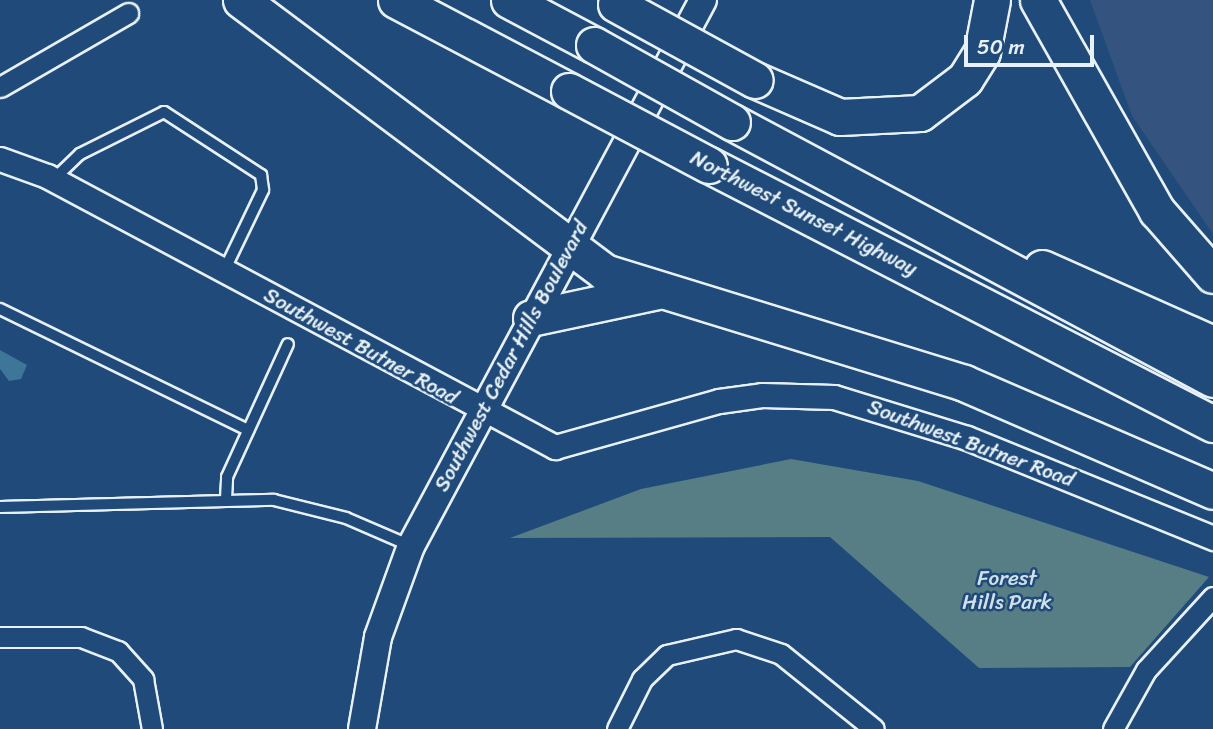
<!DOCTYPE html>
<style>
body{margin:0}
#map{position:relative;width:1213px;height:729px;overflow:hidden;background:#1f4a7a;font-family:Sriracha,sans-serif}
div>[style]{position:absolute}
.built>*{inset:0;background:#34547f}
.green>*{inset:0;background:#567e84}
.water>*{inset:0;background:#3e7699}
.roads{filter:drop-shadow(2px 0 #e8f1f8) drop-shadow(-2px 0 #e8f1f8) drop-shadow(0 2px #e8f1f8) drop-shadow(0 -2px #e8f1f8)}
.service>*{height:10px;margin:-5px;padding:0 5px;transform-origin:5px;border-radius:5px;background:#1f4a7a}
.minor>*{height:19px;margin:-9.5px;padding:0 9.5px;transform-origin:9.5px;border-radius:9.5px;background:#1f4a7a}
.tertiary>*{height:23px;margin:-11.5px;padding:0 11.5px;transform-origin:11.5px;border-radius:11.5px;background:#1f4a7a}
.secondary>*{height:26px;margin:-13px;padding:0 13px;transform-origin:13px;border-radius:13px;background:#1f4a7a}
.motorway>*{height:35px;margin:-17.5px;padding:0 17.5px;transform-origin:17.5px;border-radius:17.5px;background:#1f4a7a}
.bridges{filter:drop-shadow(2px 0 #e8f1f8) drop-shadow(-2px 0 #e8f1f8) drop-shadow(0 2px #e8f1f8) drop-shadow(0 -2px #e8f1f8)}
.motorway-bridge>*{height:35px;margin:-17.5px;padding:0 17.5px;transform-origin:17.5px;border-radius:17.5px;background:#1f4a7a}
span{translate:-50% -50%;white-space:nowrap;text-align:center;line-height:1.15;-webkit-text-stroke:5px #1f4a7a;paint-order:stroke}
.street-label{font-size:21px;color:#e8f1f8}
.park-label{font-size:21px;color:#d2e0e7}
.scale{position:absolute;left:964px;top:35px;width:130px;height:32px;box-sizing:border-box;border:4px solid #e8f1f8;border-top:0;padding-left:9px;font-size:21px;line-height:24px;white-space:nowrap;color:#e8f1f8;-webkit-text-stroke:5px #1f4a7a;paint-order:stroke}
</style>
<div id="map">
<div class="built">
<i style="clip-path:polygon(1090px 0,1213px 0,1213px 234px,1132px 116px)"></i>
</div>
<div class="green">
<i style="clip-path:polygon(791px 459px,918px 481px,1209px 577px,1130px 667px,979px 668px,830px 537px,510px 538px,641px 489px)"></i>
</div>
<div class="water">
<i style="clip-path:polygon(0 350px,27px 365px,21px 379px,9px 381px,0 369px)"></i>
</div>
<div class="roads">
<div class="service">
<i style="left:54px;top:179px;width:36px;rotate:-44deg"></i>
<i style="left:80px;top:154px;width:94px;rotate:-26.6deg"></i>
<i style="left:164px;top:112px;width:116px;rotate:33deg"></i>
<i style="left:261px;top:175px;width:15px;rotate:82deg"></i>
<i style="left:263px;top:190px;width:90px;rotate:115.7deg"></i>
<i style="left:0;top:309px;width:276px;rotate:26deg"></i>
<i style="left:226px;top:499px;width:22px;rotate:-87deg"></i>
<i style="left:227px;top:477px;width:146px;rotate:-65.4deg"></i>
<i style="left:0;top:507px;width:274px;rotate:-1.5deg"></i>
<i style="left:274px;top:500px;width:74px;rotate:14deg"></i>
<i style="left:346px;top:518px;width:71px;rotate:23.3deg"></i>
</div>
<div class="minor">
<i style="left:0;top:87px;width:148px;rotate:-30deg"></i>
<i style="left:0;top:637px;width:81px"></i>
<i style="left:81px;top:637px;width:40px;rotate:21deg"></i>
<i style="left:118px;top:651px;width:38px;rotate:48deg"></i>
<i style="left:143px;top:679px;width:51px;rotate:79.8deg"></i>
<i style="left:617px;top:729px;width:56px;rotate:-63.4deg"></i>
<i style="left:642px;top:679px;width:35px;rotate:-44deg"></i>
<i style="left:667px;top:655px;width:71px;rotate:-13.1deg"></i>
<i style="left:736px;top:639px;width:47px;rotate:18.4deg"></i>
<i style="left:781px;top:654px;width:119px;rotate:38.9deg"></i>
<i style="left:1113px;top:729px;width:68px;rotate:-60.8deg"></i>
<i style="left:1146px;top:670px;width:99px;rotate:-47.5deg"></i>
</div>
<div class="tertiary">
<i style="left:0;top:159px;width:50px;rotate:19.9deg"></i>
<i style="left:47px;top:176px;width:576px;rotate:28.08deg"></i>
<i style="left:555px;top:447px;width:170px;rotate:-15.7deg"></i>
<i style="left:719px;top:401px;width:43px;rotate:-7.9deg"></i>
<i style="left:762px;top:395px;width:72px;rotate:1.6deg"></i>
<i style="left:834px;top:397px;width:139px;rotate:17.1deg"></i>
<i style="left:967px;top:438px;width:266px;rotate:22.1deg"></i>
</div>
<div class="secondary">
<i style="left:362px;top:729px;width:93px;rotate:-80.1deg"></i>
<i style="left:378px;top:637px;width:97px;rotate:-70.1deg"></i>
<i style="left:411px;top:546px;width:619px;rotate:-61.86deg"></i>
</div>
<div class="motorway">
<i style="left:241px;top:0;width:454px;rotate:36.8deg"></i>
<i style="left:604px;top:272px;width:377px;rotate:17.1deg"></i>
<i style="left:964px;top:383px;width:271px;rotate:23.4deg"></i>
<i style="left:396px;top:0;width:195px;rotate:27.7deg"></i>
<i style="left:509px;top:0;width:96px;rotate:27.9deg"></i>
<i style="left:1038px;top:0;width:242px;rotate:60.6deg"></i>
<i style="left:1157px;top:211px;width:85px;rotate:48.8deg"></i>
<i style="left:755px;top:80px;width:93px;rotate:23.5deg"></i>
<i style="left:840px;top:117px;width:80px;rotate:-2.9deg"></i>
<i style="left:920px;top:113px;width:56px;rotate:-37.1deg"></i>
<i style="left:965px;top:79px;width:32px;rotate:-58deg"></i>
<i style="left:982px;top:52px;width:53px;rotate:-79.1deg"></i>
<i style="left:732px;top:122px;width:545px;rotate:28.12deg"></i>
<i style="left:709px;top:165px;width:567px;rotate:27.2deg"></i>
<i style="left:1042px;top:268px;width:187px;rotate:24deg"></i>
<i style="left:531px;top:318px;width:130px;rotate:-12deg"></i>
</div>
</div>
<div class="bridges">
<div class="motorway-bridge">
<i style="left:616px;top:4px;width:158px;rotate:28.7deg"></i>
<i style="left:594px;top:45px;width:158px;rotate:29.2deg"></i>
<i style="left:569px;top:91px;width:158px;rotate:27.9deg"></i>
</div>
</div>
<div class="street-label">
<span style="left:804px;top:213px;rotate:27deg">Northwest Sunset Highway</span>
<span style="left:361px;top:346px;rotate:29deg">Southwest Butner Road</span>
<span style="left:511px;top:356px;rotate:-62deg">Southwest Cedar Hills Boulevard</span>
<span style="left:971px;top:443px;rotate:20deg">Southwest Butner Road</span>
</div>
<div class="park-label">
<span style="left:1007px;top:590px">Forest<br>Hills Park</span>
</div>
<div class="scale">50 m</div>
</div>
